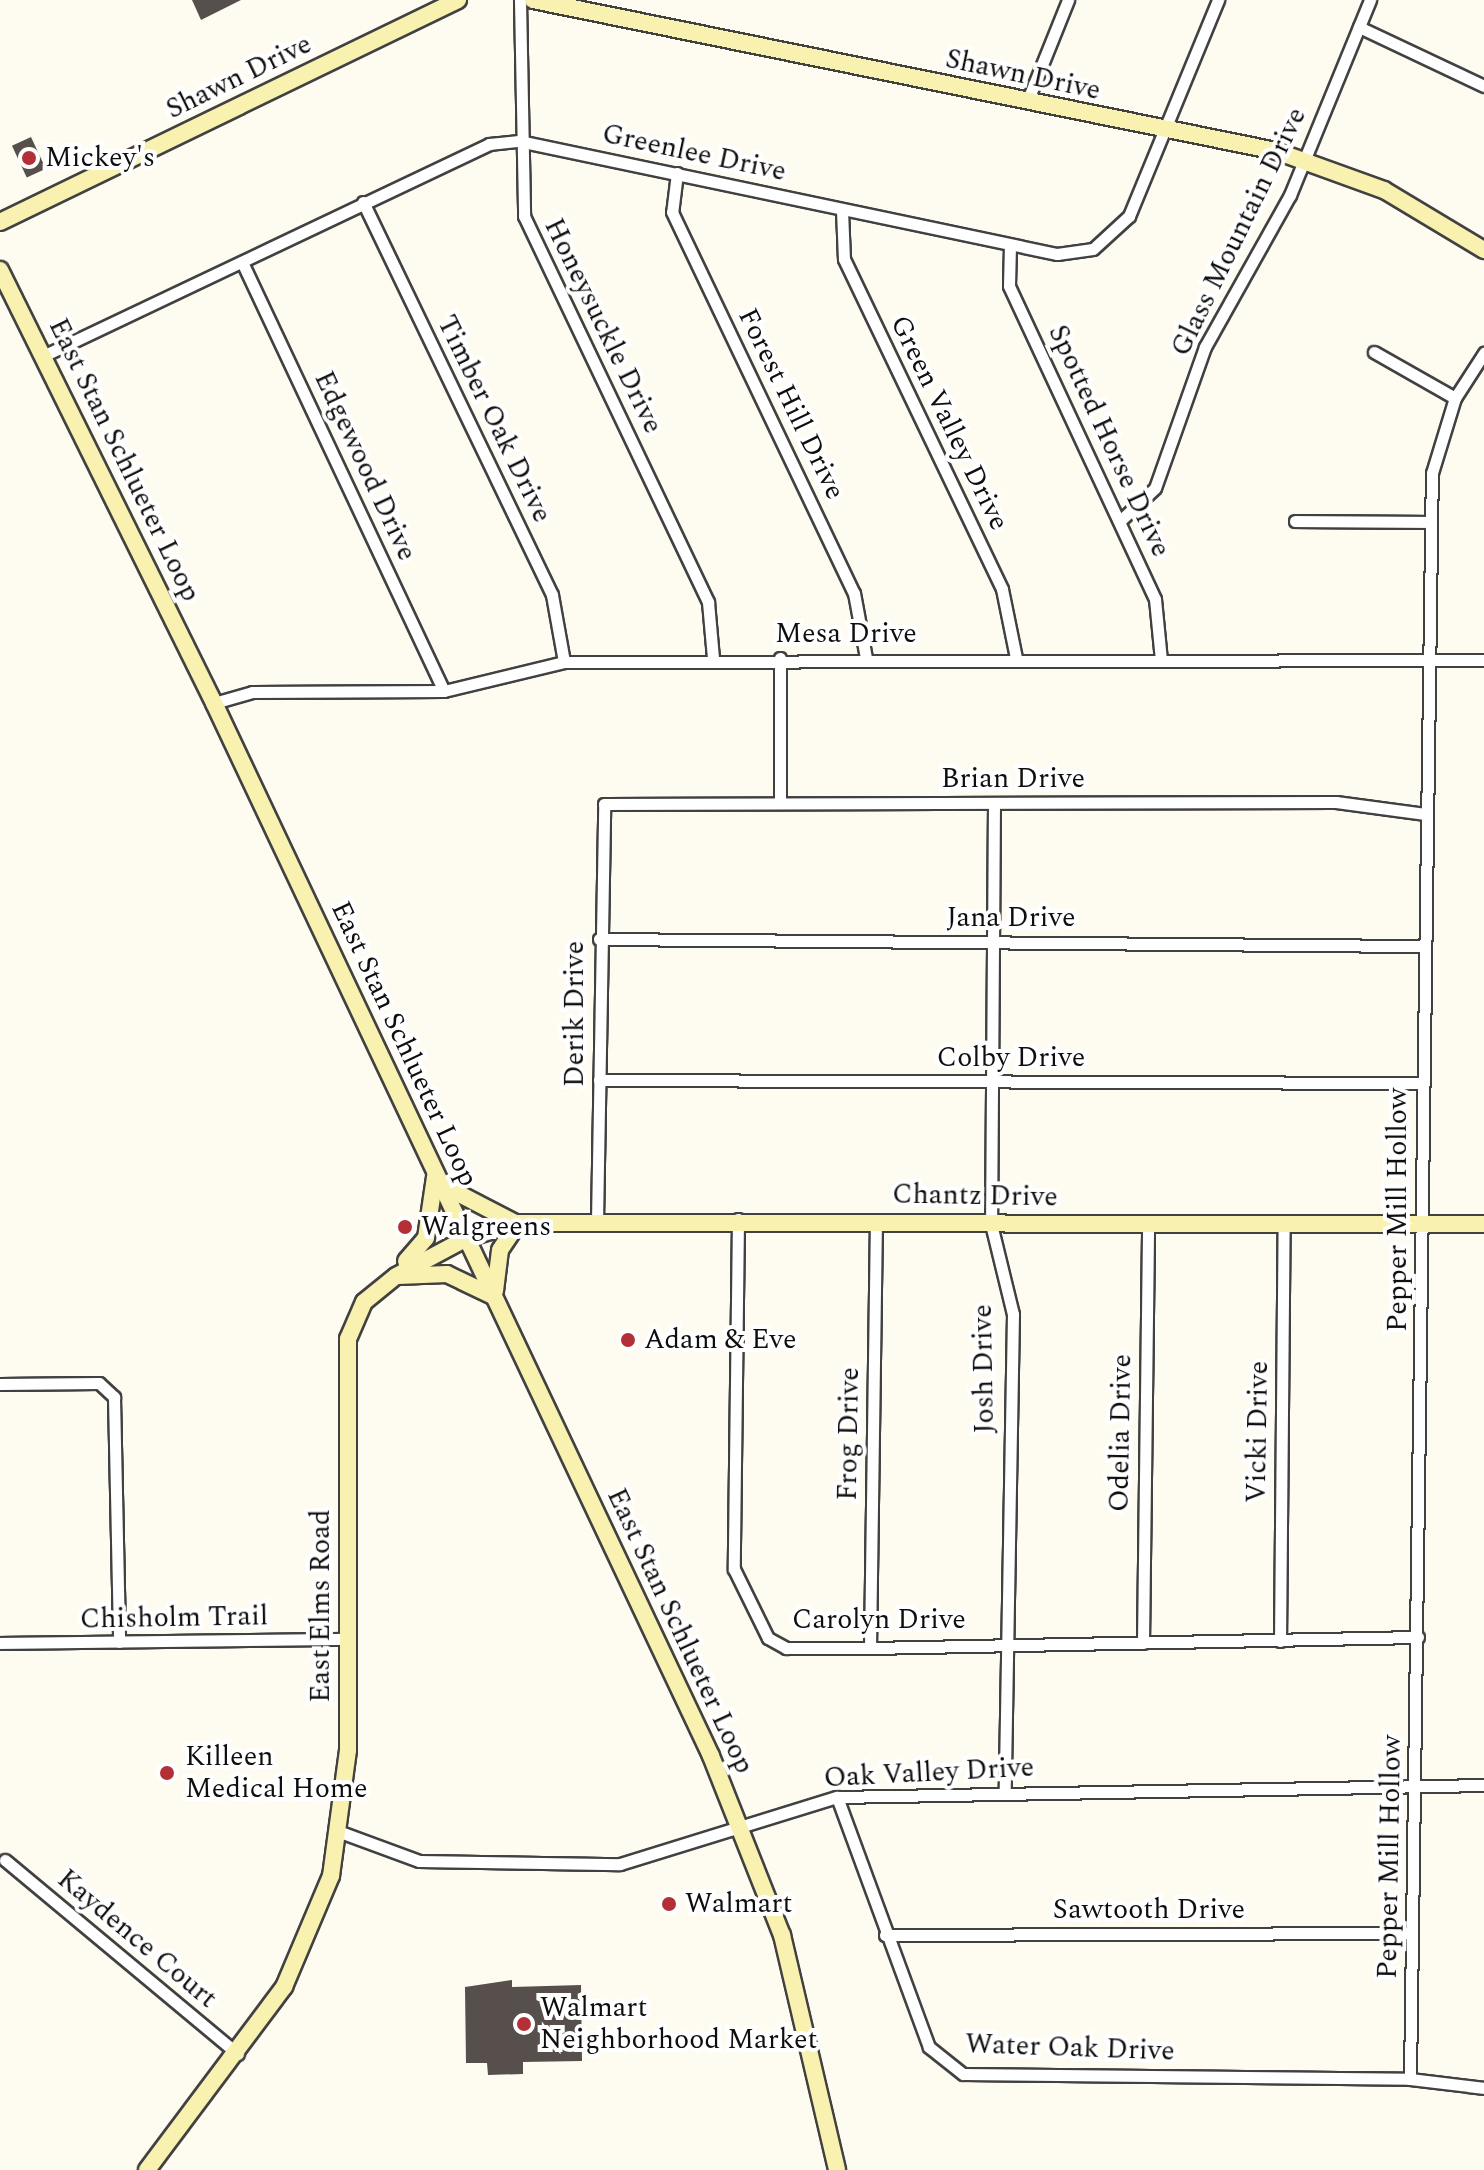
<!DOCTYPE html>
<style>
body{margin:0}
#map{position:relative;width:1484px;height:2170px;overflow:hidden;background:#fefbf1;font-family:Spectral,serif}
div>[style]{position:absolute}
.building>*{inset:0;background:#564f4b;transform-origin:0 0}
.roads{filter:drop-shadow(2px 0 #414141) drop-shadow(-2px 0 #414141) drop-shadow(0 2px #414141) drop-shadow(0 -2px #414141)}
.street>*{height:11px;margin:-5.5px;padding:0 5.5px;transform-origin:5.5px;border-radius:5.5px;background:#fff}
.secondary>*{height:16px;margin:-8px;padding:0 8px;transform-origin:8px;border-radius:8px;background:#f9f1b0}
.dots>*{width:22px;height:22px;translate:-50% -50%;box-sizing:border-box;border:4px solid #fff;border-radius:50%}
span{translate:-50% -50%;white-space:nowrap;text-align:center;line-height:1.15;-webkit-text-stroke:8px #fff;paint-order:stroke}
.street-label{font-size:28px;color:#0e0e0e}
.poi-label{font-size:28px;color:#0e0e0e}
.left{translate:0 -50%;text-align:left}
</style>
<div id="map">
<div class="building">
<i style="clip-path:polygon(192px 0,241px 0,201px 20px)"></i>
<i style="left:31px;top:137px;width:35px;height:21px;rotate:65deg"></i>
<i style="clip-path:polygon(512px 1980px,512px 1987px,581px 1985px,582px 2061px,523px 2062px,523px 2074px,488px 2075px,487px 2063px,466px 2063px,465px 1987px)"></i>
</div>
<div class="roads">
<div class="street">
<i style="left:520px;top:0;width:216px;rotate:88.9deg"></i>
<i style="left:524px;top:216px;width:428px;rotate:64.5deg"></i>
<i style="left:708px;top:602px;width:56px;rotate:84.9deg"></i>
<i style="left:1359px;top:27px;width:138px;rotate:25.3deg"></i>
<i style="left:1027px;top:102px;width:110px;rotate:-68.1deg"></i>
<i style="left:677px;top:173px;width:39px;rotate:97deg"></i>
<i style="left:672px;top:212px;width:422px;rotate:64.5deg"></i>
<i style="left:854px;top:593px;width:66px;rotate:79.5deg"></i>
<i style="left:363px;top:202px;width:436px;rotate:64.3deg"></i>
<i style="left:552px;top:595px;width:68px;rotate:79.8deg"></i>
<i style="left:842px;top:210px;width:49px;rotate:87.7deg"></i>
<i style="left:844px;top:259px;width:366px;rotate:64.4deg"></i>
<i style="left:1002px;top:589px;width:70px;rotate:78.5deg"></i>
<i style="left:1010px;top:245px;width:41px;rotate:91.4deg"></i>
<i style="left:1009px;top:286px;width:345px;rotate:65deg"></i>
<i style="left:1155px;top:599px;width:61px;rotate:84.4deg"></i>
<i style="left:242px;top:262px;width:474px;rotate:64.8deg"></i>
<i style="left:1374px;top:352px;width:93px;rotate:29.6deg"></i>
<i style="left:45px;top:355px;width:492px;rotate:-25.4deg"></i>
<i style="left:489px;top:144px;width:30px;rotate:-6deg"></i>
<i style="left:519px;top:141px;width:550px;rotate:11.86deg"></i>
<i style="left:1057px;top:254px;width:36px;rotate:-8deg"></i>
<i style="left:1093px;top:249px;width:49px;rotate:-42.5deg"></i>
<i style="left:1129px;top:216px;width:234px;rotate:-67.6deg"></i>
<i style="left:1122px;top:519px;width:45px;rotate:-43.2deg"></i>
<i style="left:1155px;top:488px;width:150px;rotate:-70.5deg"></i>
<i style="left:1205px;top:347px;width:174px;rotate:-60.8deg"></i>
<i style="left:1290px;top:195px;width:211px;rotate:-67.7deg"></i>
<i style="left:1295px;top:521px;width:135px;rotate:0.4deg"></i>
<i style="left:780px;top:658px;width:143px;rotate:90deg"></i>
<i style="left:214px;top:703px;width:40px;rotate:-16deg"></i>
<i style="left:252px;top:692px;width:192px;rotate:-0.3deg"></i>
<i style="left:444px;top:691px;width:123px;rotate:-13.6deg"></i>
<i style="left:564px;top:662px;width:920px;rotate:-0.12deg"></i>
<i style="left:994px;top:803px;width:421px;rotate:90.4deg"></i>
<i style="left:991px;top:1224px;width:93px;rotate:76.3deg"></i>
<i style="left:1013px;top:1314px;width:478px;rotate:91deg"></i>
<i style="left:599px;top:939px;width:824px;rotate:0.49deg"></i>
<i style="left:599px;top:1080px;width:823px;rotate:0.21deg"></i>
<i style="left:738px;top:1219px;width:350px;rotate:90.7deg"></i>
<i style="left:734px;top:1569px;width:77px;rotate:63.8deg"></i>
<i style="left:768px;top:1638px;width:21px;rotate:29deg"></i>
<i style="left:786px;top:1648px;width:84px"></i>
<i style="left:870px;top:1648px;width:548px;rotate:-1.15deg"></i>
<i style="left:597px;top:1221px;width:417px;rotate:-89deg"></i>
<i style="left:604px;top:804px;width:732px;rotate:-0.16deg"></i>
<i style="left:1336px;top:802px;width:90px;rotate:7.7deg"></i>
<i style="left:0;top:1384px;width:99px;rotate:-0.6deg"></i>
<i style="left:99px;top:1383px;width:21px;rotate:43deg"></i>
<i style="left:114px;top:1397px;width:245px;rotate:88.8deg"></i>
<i style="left:1280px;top:1641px;width:417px;rotate:-89.5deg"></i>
<i style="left:0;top:1643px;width:348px;rotate:-0.7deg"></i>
<i style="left:1143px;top:1643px;width:419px;rotate:-89.3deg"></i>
<i style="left:870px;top:1648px;width:428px;rotate:-89.2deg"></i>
<i style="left:837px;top:1797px;width:266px;rotate:69.8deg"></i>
<i style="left:929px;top:2047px;width:43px;rotate:38.5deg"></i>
<i style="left:963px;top:2074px;width:447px;rotate:0.6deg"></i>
<i style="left:1410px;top:2079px;width:75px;rotate:6.9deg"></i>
<i style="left:343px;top:1833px;width:81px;rotate:20.2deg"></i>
<i style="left:419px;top:1861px;width:201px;rotate:0.9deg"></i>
<i style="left:620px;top:1864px;width:227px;rotate:-17.2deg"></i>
<i style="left:837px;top:1797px;width:647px;rotate:-1.06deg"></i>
<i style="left:5px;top:1860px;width:303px;rotate:39.8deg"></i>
<i style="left:885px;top:1935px;width:527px;rotate:-0.22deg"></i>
<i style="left:1410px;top:2079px;width:1606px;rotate:-89.22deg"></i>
<i style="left:1432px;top:473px;width:78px;rotate:-73deg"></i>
<i style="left:1455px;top:398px;width:54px;rotate:-57.2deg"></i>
</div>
<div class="secondary">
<i style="left:533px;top:0;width:758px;rotate:11.49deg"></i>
<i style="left:1276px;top:151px;width:115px;rotate:19.9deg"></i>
<i style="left:1384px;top:190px;width:117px;rotate:31deg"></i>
<i style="left:0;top:222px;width:509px;rotate:-25.86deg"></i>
<i style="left:0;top:270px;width:483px;rotate:63.7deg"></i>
<i style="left:214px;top:703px;width:1164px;rotate:64.73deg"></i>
<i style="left:711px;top:1756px;width:193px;rotate:68.4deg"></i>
<i style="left:782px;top:1935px;width:241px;rotate:76.8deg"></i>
<i style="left:444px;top:1186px;width:80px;rotate:27.5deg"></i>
<i style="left:406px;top:1261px;width:30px;rotate:-49deg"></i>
<i style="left:426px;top:1238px;width:62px;rotate:-81.6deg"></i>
<i style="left:398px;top:1276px;width:49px;rotate:-2.3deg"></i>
<i style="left:447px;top:1274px;width:51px;rotate:25.6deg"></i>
<i style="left:495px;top:1291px;width:41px;rotate:-83deg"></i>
<i style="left:500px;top:1250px;width:32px;rotate:-56deg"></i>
<i style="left:147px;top:2170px;width:229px;rotate:-53.2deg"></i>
<i style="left:284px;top:1987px;width:121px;rotate:-67.1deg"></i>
<i style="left:331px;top:1876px;width:127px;rotate:-82.3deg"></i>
<i style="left:348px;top:1750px;width:411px;rotate:-90deg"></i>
<i style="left:348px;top:1339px;width:40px;rotate:-66.6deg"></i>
<i style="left:364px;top:1302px;width:41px;rotate:-39.1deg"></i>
<i style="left:396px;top:1276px;width:81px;rotate:-28.2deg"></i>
<i style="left:467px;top:1238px;width:52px;rotate:-16.7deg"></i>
<i style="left:517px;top:1223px;width:967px;rotate:0.06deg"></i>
</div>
</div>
<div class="dots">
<i style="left:29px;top:158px;background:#b43037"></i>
<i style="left:405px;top:1227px;background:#b43037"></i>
<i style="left:628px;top:1340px;background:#b43037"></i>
<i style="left:167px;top:1773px;background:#b43037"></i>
<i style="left:669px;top:1904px;background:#b43037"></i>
<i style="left:524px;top:2024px;background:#b43037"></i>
</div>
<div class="street-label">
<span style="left:1023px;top:75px;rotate:12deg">Shawn Drive</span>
<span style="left:239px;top:77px;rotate:-26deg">Shawn Drive</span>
<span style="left:694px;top:153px;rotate:12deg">Greenlee Drive</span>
<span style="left:1239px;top:232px;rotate:-64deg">Glass Mountain Drive</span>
<span style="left:603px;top:326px;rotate:64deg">Honeysuckle Drive</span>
<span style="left:791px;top:404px;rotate:64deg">Forest Hill Drive</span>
<span style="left:494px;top:419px;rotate:64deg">Timber Oak Drive</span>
<span style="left:949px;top:423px;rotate:64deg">Green Valley Drive</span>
<span style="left:1109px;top:441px;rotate:65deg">Spotted Horse Drive</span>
<span style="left:124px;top:460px;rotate:64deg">East Stan Schlueter Loop</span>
<span style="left:365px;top:466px;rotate:65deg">Edgewood Drive</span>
<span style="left:846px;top:634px">Mesa Drive</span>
<span style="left:1013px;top:779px">Brian Drive</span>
<span style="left:1011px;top:918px">Jana Drive</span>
<span style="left:575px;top:1014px;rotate:-90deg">Derik Drive</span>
<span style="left:404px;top:1044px;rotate:65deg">East Stan Schlueter Loop</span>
<span style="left:1011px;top:1058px">Colby Drive</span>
<span style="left:975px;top:1196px;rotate:1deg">Chantz Drive</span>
<span style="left:1398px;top:1210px;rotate:-90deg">Pepper Mill Hollow</span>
<span style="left:984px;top:1369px;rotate:-91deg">Josh Drive</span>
<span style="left:1258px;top:1432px;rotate:-89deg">Vicki Drive</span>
<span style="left:1121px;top:1433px;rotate:-89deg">Odelia Drive</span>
<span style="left:849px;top:1434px;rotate:-89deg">Frog Drive</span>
<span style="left:321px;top:1606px;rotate:-90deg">East Elms Road</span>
<span style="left:174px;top:1618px;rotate:-1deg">Chisholm Trail</span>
<span style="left:879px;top:1620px">Carolyn Drive</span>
<span style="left:680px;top:1631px;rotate:65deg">East Stan Schlueter Loop</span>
<span style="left:929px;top:1773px;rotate:-3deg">Oak Valley Drive</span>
<span style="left:1390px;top:1857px;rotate:-89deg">Pepper Mill Hollow</span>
<span style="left:1149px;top:1910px">Sawtooth Drive</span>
<span style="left:137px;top:1939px;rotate:40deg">Kaydence Court</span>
<span style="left:1070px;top:2048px;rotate:2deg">Water Oak Drive</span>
</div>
<div class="poi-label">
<span class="left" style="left:45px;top:158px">Mickey's</span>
<span class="left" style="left:421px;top:1227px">Walgreens</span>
<span class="left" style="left:644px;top:1340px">Adam &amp; Eve</span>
<span class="left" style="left:185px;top:1773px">Killeen<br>Medical Home</span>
<span class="left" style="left:685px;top:1904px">Walmart</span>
<span class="left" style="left:540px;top:2024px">Walmart<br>Neighborhood Market</span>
</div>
</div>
